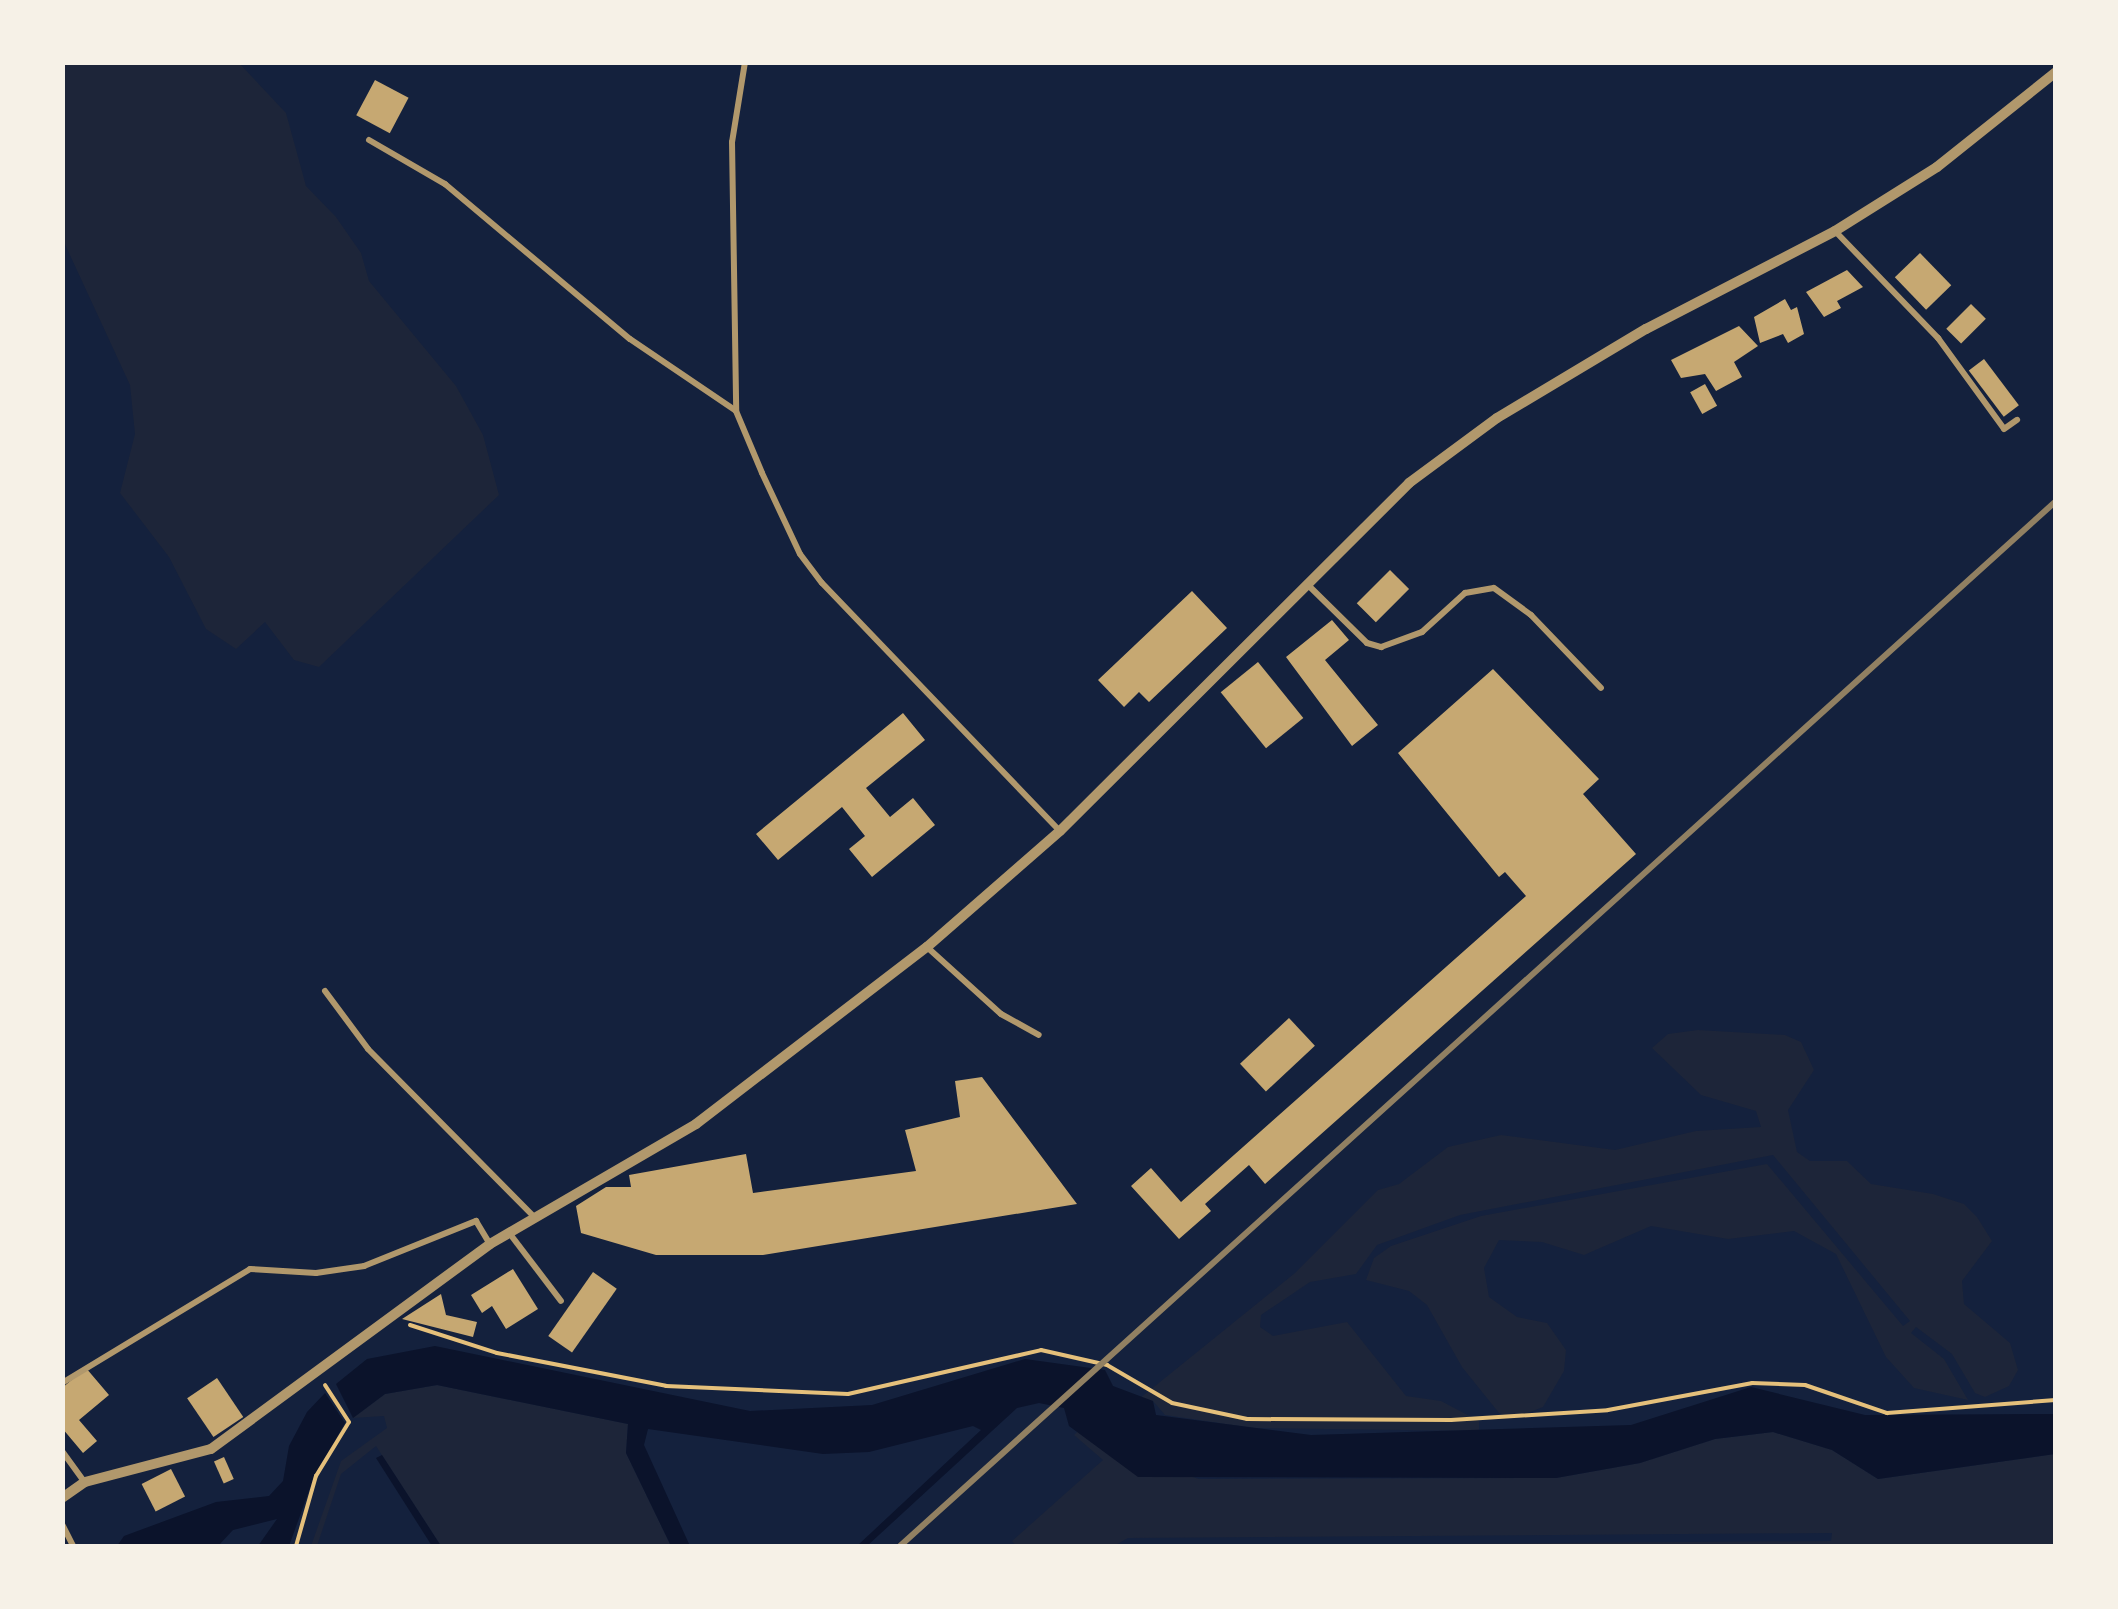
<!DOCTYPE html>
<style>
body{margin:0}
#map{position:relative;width:2118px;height:1609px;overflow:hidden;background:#14213d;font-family:"Space Grotesk",sans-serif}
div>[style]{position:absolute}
.green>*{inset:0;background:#1d2539}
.water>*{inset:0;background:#0b132b}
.building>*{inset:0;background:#c6a872;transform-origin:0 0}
.path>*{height:4px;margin:-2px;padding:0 2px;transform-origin:2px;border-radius:2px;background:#e5c07b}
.service>*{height:6px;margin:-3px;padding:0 3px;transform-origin:3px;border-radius:3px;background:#b1986c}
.minor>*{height:10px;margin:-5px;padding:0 5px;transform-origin:5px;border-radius:5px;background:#b1986c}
.rail>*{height:6px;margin:-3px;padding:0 3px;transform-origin:3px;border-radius:3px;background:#918062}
span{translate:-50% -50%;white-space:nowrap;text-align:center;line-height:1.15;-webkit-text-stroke:10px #f6f1e7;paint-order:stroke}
.frame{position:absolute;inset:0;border:65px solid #f6f1e7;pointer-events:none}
</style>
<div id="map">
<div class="green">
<i style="clip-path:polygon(62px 63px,239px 63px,286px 113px,306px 186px,336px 217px,361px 253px,369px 281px,456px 386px,483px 435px,499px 495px,319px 667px,294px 660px,265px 622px,236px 649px,206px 629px,169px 557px,120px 493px,135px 434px,130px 385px,63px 240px)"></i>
<i style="clip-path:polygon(1698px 1030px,1785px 1035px,1801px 1042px,1814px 1070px,1788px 1110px,1797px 1152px,1810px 1161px,1847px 1161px,1871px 1184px,1933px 1194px,1964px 1204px,1977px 1217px,1992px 1241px,1962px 1281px,1964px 1304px,2010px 1343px,2018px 1370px,2009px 1386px,1985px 1397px,1975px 1393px,1952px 1354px,1916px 1327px,1911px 1333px,1944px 1359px,1968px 1400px,1914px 1388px,1886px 1357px,1836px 1254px,1794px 1231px,1728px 1239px,1651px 1226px,1584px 1255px,1542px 1242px,1499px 1240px,1484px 1268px,1489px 1297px,1517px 1317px,1547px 1323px,1566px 1350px,1564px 1371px,1543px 1407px,1515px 1418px,1499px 1413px,1462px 1367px,1427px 1305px,1409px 1291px,1366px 1280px,1374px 1258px,1391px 1246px,1481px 1216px,1767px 1164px,1903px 1326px,1910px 1321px,1773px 1155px,1460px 1215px,1377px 1245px,1356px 1274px,1310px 1282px,1261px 1315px,1260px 1327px,1273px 1336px,1347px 1322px,1406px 1396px,1441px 1401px,1479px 1421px,1479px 1431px,1253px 1428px,1165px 1415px,1153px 1401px,1139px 1399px,1295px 1273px,1378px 1190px,1399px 1184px,1448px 1147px,1501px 1135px,1615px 1150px,1696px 1131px,1761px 1127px,1756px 1111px,1701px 1095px,1652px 1048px,1668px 1034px)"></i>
<i style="clip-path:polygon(437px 1385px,628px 1424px,626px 1453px,671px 1546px,441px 1546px,376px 1446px,341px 1474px,317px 1546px,311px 1546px,341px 1461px,387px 1428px,384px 1416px,353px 1418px,385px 1394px)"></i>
<i style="clip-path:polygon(1090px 1420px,1167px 1468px,1199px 1479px,1556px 1478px,1640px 1463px,1715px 1439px,1773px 1432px,1832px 1450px,1878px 1479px,2055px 1454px,2055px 1546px,1128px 1546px,1831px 1541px,1832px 1533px,1128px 1538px,1114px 1546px,1016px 1546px,1012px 1541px,1103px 1460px,1074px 1435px)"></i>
</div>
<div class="water">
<i style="clip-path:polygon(435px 1346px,750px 1411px,872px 1405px,1025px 1359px,1105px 1370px,1113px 1386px,1153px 1401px,1156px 1415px,1311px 1435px,1631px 1425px,1751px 1387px,1865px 1415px,2055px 1414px,2055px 1454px,1878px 1479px,1832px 1450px,1773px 1432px,1715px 1439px,1640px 1463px,1556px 1478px,1138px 1477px,1069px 1426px,1064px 1408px,1039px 1403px,1017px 1408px,867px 1546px,857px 1546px,981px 1430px,973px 1426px,869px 1452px,823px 1454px,648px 1429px,644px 1445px,690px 1546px,671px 1546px,626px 1453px,628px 1424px,437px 1385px,385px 1394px,353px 1418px,336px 1384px,367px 1359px)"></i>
<i style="clip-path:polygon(325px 1393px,345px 1423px,314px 1477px,289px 1546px,258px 1546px,277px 1519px,233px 1530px,218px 1546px,117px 1546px,124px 1536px,216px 1502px,269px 1496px,283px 1481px,289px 1446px,307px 1412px)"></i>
<i style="clip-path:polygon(382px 1455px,441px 1546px,432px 1546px,376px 1458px)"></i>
</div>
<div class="building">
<i style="left:375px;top:80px;width:38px;height:40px;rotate:28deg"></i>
<i style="left:1920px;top:253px;width:45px;height:35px;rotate:46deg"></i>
<i style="clip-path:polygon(1847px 270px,1863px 287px,1837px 301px,1841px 308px,1824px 317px,1806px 292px)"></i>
<i style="clip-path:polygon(1785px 299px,1791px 310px,1797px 307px,1804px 334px,1788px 343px,1783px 334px,1760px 343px,1754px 317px)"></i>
<i style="left:1971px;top:304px;width:21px;height:35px;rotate:45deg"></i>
<i style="clip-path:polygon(1739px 326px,1758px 346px,1734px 362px,1742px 377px,1716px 391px,1705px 374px,1681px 378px,1671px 360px)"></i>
<i style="left:1984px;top:359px;width:58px;height:19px;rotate:53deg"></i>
<i style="left:1705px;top:384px;width:25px;height:17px;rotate:61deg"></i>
<i style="left:1390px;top:570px;width:27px;height:47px;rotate:45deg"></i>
<i style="clip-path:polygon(1192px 591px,1227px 628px,1149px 702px,1139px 692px,1124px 707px,1098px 680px)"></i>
<i style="clip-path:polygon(1332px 620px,1349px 640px,1325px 660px,1378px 725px,1352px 746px,1286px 657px)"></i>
<i style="left:1258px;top:662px;width:72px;height:48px;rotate:51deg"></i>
<i style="clip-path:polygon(1493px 669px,1599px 779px,1583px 794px,1636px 854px,1265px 1184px,1249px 1165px,1205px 1204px,1211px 1211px,1179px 1239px,1131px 1186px,1151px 1168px,1181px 1202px,1526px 896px,1505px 872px,1499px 877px,1398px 753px)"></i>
<i style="clip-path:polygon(903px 713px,925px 740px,866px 788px,890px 817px,913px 798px,935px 825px,872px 877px,849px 849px,865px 836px,842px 807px,778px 860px,756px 834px)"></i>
<i style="left:1289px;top:1018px;width:38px;height:67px;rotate:47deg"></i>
<i style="clip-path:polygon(982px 1077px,1077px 1204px,763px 1255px,656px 1255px,581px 1233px,576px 1206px,606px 1187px,631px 1187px,629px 1175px,746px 1154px,753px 1193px,916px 1171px,905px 1130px,960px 1117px,955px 1081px)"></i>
<i style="clip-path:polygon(513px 1269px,538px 1309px,506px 1329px,492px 1306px,482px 1313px,471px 1295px)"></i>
<i style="left:593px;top:1272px;width:29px;height:78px;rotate:35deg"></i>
<i style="clip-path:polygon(441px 1294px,446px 1315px,477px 1322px,473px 1337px,402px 1319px)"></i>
<i style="clip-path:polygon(86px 1368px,109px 1395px,79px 1420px,97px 1441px,83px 1453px,62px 1428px,62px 1388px)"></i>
<i style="left:217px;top:1378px;width:47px;height:36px;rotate:56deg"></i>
<i style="left:224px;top:1457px;width:24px;height:11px;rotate:66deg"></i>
<i style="left:171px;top:1469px;width:31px;height:33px;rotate:63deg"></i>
</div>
<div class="path">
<i style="left:410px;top:1325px;width:91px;rotate:17.8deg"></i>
<i style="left:497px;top:1353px;width:172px;rotate:11deg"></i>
<i style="left:666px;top:1386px;width:182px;rotate:2.5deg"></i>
<i style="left:848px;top:1394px;width:198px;rotate:-12.8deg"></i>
<i style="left:1041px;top:1350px;width:68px;rotate:12.8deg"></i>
<i style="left:1107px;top:1365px;width:75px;rotate:30.3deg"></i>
<i style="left:1172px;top:1403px;width:77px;rotate:12deg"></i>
<i style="left:1247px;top:1419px;width:204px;rotate:0.3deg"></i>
<i style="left:1451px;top:1420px;width:157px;rotate:-3.6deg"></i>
<i style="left:1608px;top:1410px;width:147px;rotate:-10.6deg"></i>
<i style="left:1752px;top:1383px;width:53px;rotate:2.2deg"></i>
<i style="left:1805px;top:1385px;width:87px;rotate:18.9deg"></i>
<i style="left:1887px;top:1413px;width:169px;rotate:-4.4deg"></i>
<i style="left:296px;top:1546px;width:73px;rotate:-74.1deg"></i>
<i style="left:316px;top:1476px;width:63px;rotate:-58.6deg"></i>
<i style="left:349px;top:1422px;width:44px;rotate:-123deg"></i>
</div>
<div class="service">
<i style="left:745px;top:62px;width:81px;rotate:99.2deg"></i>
<i style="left:732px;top:142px;width:269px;rotate:89.1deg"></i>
<i style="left:736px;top:411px;width:67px;rotate:67.2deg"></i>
<i style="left:762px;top:473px;width:89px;rotate:64.9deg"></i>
<i style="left:800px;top:554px;width:36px;rotate:53deg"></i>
<i style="left:822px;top:583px;width:344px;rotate:46.2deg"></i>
<i style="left:369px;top:140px;width:88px;rotate:30.1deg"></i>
<i style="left:445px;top:184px;width:241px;rotate:40deg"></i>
<i style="left:630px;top:339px;width:127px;rotate:34.1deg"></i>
<i style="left:1835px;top:231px;width:149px;rotate:46.1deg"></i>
<i style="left:1938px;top:338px;width:112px;rotate:54deg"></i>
<i style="left:2004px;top:429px;width:16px;rotate:-35deg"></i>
<i style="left:1307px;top:584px;width:84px;rotate:44.5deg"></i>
<i style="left:1367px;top:643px;width:15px;rotate:16deg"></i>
<i style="left:1381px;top:647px;width:44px;rotate:-20.1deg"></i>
<i style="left:1422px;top:632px;width:58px;rotate:-42.2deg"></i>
<i style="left:1465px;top:593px;width:29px;rotate:-10deg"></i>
<i style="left:1494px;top:588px;width:46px;rotate:36.1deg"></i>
<i style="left:1531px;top:615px;width:101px;rotate:46.2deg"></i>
<i style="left:928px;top:948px;width:98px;rotate:42.1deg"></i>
<i style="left:1001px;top:1014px;width:43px;rotate:28.9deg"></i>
<i style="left:325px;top:991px;width:72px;rotate:53.4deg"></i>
<i style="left:368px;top:1049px;width:236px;rotate:45.3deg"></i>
<i style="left:510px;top:1234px;width:84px;rotate:52.7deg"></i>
<i style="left:62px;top:1383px;width:220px;rotate:-31.2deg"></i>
<i style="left:250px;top:1269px;width:66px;rotate:3.5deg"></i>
<i style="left:316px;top:1273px;width:49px;rotate:-8.3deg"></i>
<i style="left:364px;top:1266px;width:121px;rotate:-21.9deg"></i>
<i style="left:476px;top:1221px;width:27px;rotate:59deg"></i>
<i style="left:62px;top:1451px;width:37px;rotate:54deg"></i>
<i style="left:62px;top:1524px;width:25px;rotate:63deg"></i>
</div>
<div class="minor">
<i style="left:62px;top:1498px;width:28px;rotate:-35deg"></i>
<i style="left:85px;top:1482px;width:130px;rotate:-14.7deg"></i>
<i style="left:211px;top:1449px;width:346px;rotate:-36.3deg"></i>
<i style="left:490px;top:1244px;width:238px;rotate:-30.2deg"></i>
<i style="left:696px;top:1124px;width:291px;rotate:-37.5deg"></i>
<i style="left:927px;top:947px;width:176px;rotate:-41.1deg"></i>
<i style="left:1060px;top:831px;width:493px;rotate:-44.9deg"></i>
<i style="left:1409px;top:483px;width:109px;rotate:-36.5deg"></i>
<i style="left:1497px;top:418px;width:174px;rotate:-30.9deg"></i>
<i style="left:1646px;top:329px;width:213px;rotate:-27.4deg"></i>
<i style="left:1835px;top:231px;width:120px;rotate:-32.1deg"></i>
<i style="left:1937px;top:167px;width:152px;rotate:-38.6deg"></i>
</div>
<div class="rail">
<i style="left:900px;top:1546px;width:1558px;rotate:-42.11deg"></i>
</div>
<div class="frame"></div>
</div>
